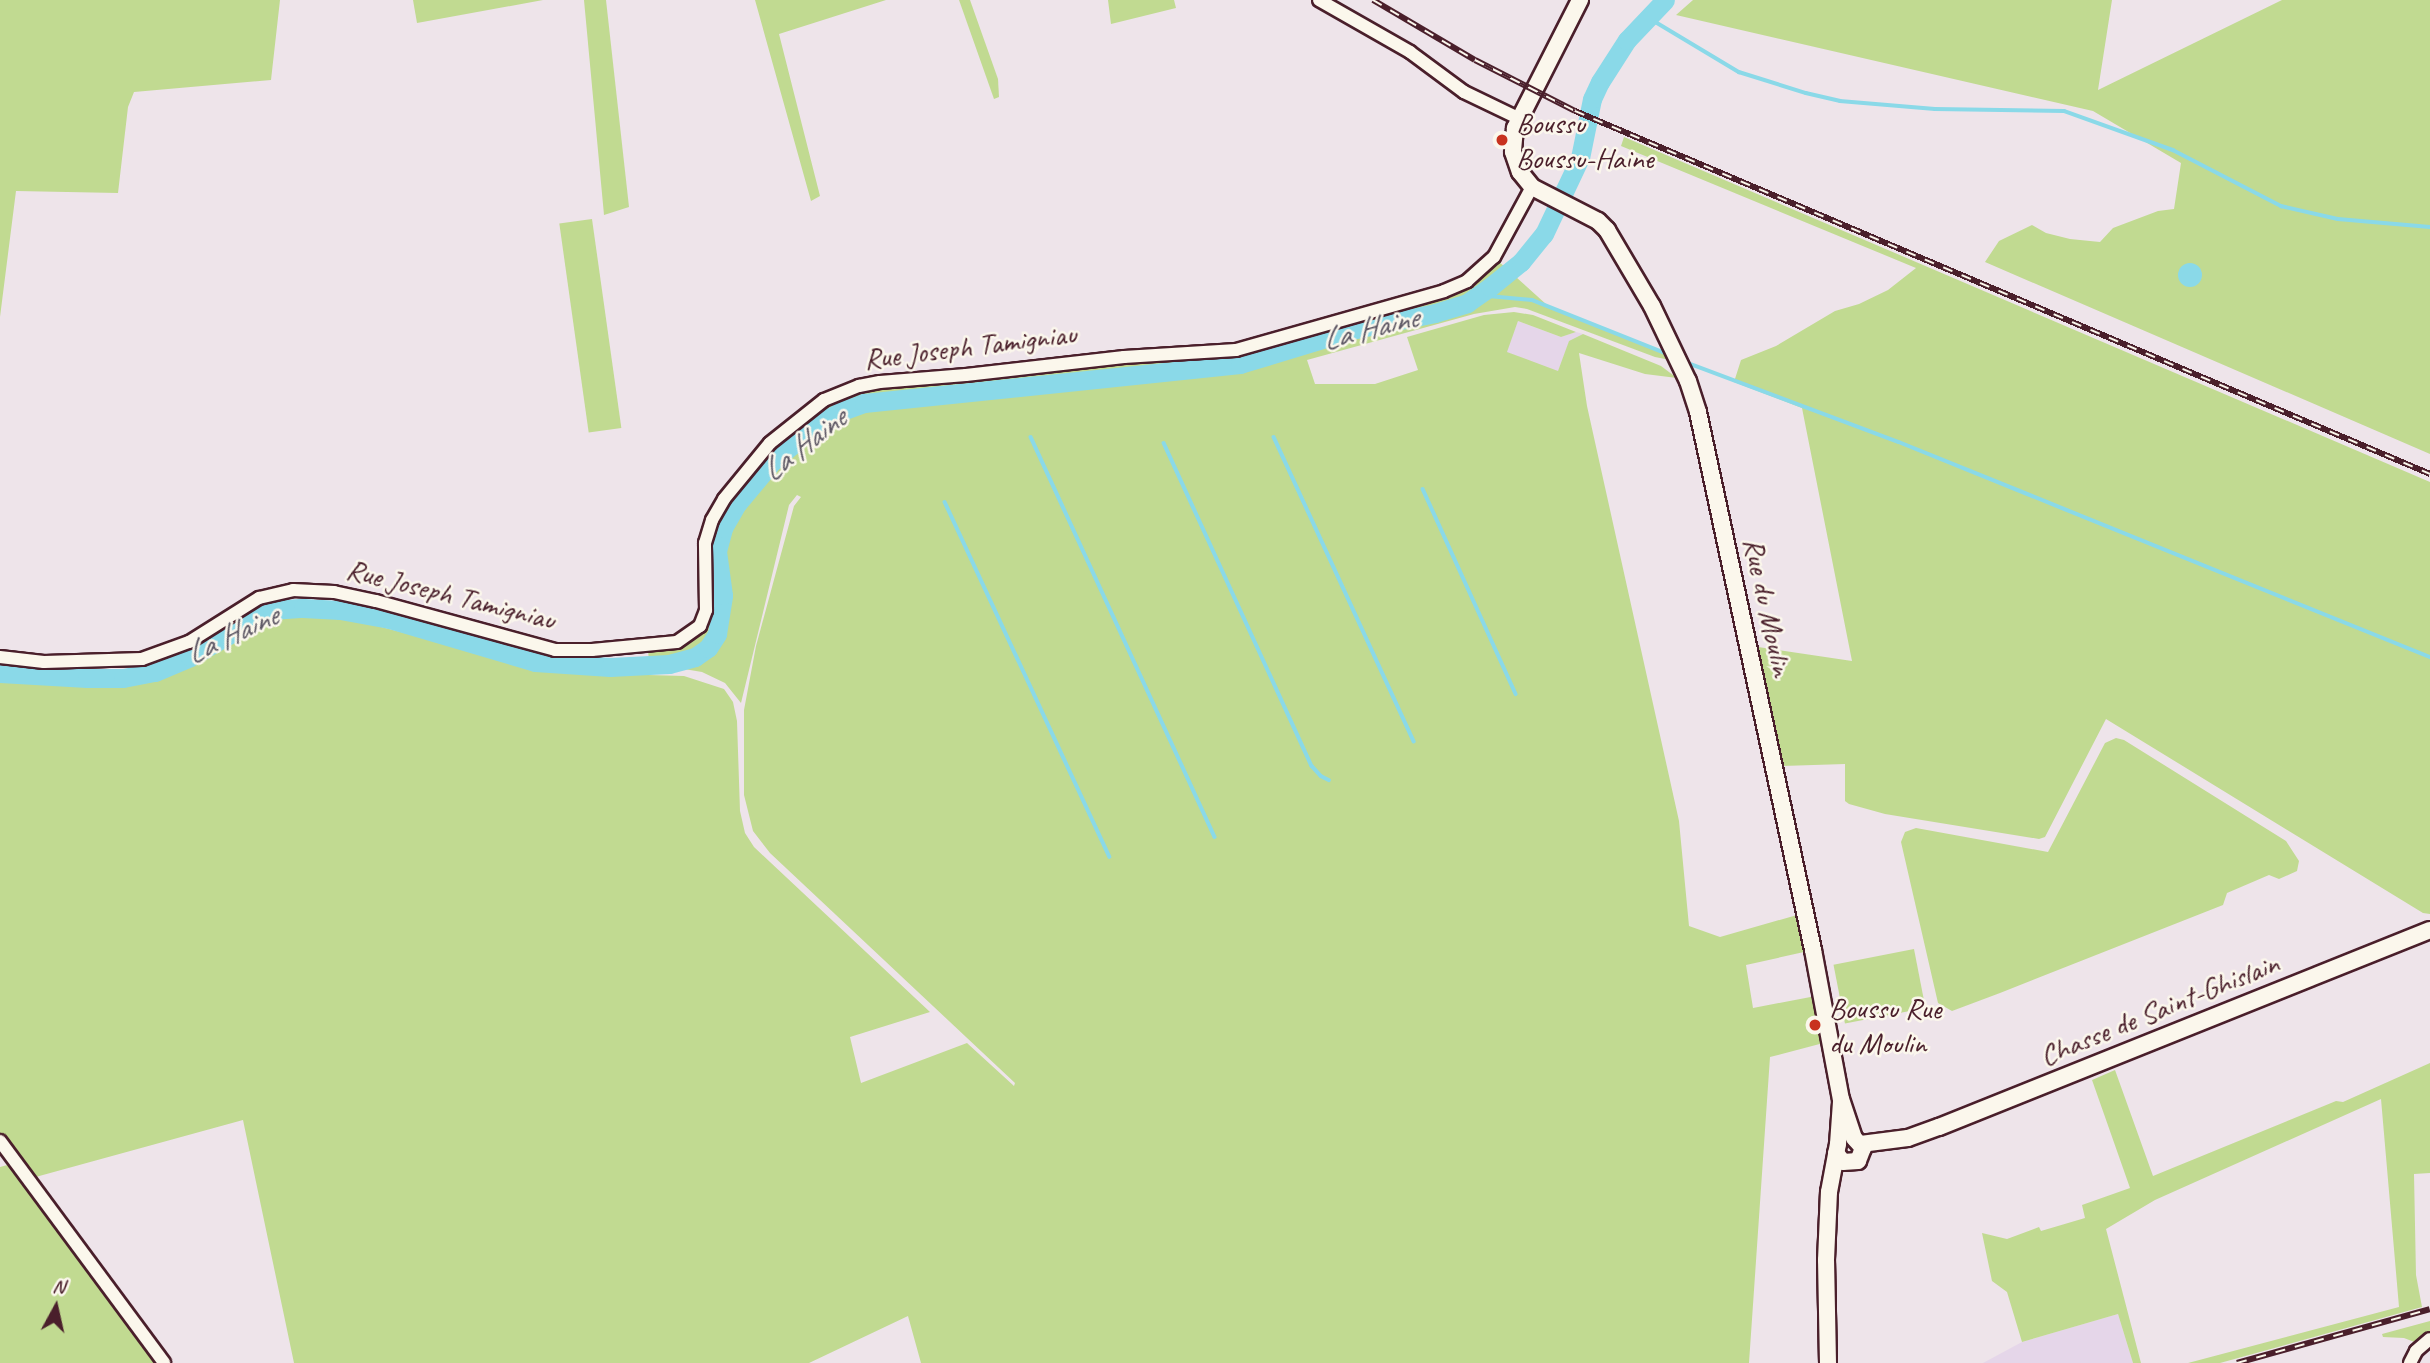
<!DOCTYPE html>
<style>
body{margin:0}
#map{position:relative;width:2430px;height:1363px;overflow:hidden;background:#eee4ea;font-family:Caveat,sans-serif}
div>[style]{position:absolute}
.built>*{inset:0;background:#e5d6e9}
.green>*{inset:0;background:#c1da91;transform-origin:0 0}
.water>*{inset:0;background:#8ad9e8}
.round{border-radius:50%}
.stream>*{height:3.5px;margin:-1.75px;padding:0 1.75px;transform-origin:1.75px;border-radius:1.75px;background:#8ad9e8}
.river>*{height:19px;margin:-9.5px;padding:0 9.5px;transform-origin:9.5px;border-radius:9.5px;background:#8ad9e8}
.roads{filter:drop-shadow(2px 0 #4a1f2b) drop-shadow(-2px 0 #4a1f2b) drop-shadow(0 2px #4a1f2b) drop-shadow(0 -2px #4a1f2b)}
.street>*{height:12px;margin:-6px;padding:0 6px;transform-origin:6px;border-radius:6px;background:#fbf7ec}
.secondary>*{height:16px;margin:-8px;padding:0 8px;transform-origin:8px;border-radius:8px;background:#fbf7ec}
.rail>*{height:6px;margin-top:-3px;transform-origin:0;background:repeating-linear-gradient(90deg,#fbf7ec 0 10px,#4a1f2b 0 20px);box-sizing:border-box;border-block:2px solid #4a1f2b}
.dots>*{width:19px;height:19px;translate:-50% -50%;box-sizing:border-box;border:4px solid #fbf7ec;border-radius:50%}
span{translate:-50% -50%;white-space:nowrap;text-align:center;line-height:1.15;-webkit-text-stroke:5px #fbf7ec;paint-order:stroke}
.poi-label{font-size:30px;color:#4a1f2b}
.left{translate:0 -50%;text-align:left}
.street-label{font-size:30px;color:#4a1f2b}
.water-label{font-size:32px;color:#5d5764;font-style:italic}
.north{position:absolute;left:21px;top:1272px;width:70px;height:70px;-webkit-text-stroke:5px #fbf7ec;paint-order:stroke;rotate:8deg;font-size:19px;font-weight:700;line-height:28px;text-align:center;color:#4a1f2b}
.north::after{content:'';display:block;margin:auto;width:24px;height:32px;background:#4a1f2b;clip-path:polygon(50% 0,100% 100%,50% 72%,0 100%)}
</style>
<div id="map">
<div class="built">
<i style="clip-path:polygon(1518px 321px,1561px 337px,1576px 332px,1583px 334px,1569px 342px,1558px 372px,1506px 352px)"></i>
<i style="clip-path:polygon(2118px 1314px,2133px 1363px,1983px 1363px,2022px 1342px)"></i>
</div>
<div class="green">
<i style="clip-path:polygon(0 0,280px 0,271px 80px,134px 92px,128px 107px,118px 193px,16px 191px,0 317px)"></i>
<i style="clip-path:polygon(413px 0,543px 0,417px 23px)"></i>
<i style="clip-path:polygon(584px 0,606px 0,629px 207px,604px 215px)"></i>
<i style="clip-path:polygon(755px 0,886px 0,779px 34px,820px 196px,811px 201px)"></i>
<i style="clip-path:polygon(959px 0,970px 0,998px 79px,999px 97px,994px 99px)"></i>
<i style="clip-path:polygon(1108px 0,1174px 0,1176px 8px,1111px 24px)"></i>
<i style="clip-path:polygon(1693px 0,2112px 0,2098px 90px,2282px 0,2430px 0,2430px 454px,1985px 262px,1999px 241px,2032px 225px,2046px 233px,2070px 239px,2100px 242px,2113px 228px,2158px 211px,2174px 209px,2181px 163px,2093px 111px,1676px 15px)"></i>
<i style="clip-path:polygon(1624px 137px,2430px 482px,2430px 914px,2423px 913px,2106px 719px,2045px 837px,2039px 839px,1885px 814px,1849px 804px,1845px 801px,1845px 764px,1782px 766px,1758px 647px,1852px 661px,1802px 408px,1734px 382px,1741px 360px,1776px 346px,1835px 311px,1859px 304px,1888px 290px,1916px 268px,1621px 146px)"></i>
<i style="left:592px;top:219px;width:211px;height:33px;rotate:82deg"></i>
<i style="clip-path:polygon(1497px 260px,1547px 305px,1670px 355px,1670px 360px,1655px 357px,1527px 309px,1515px 307px,1474px 314px,1307px 360px,1315px 384px,1375px 384px,1418px 370px,1407px 337px,1484px 315px,1514px 312px,1533px 315px,1576px 332px,1561px 337px,1518px 321px,1507px 352px,1558px 371px,1569px 341px,1583px 334px,1661px 366px,1677px 378px,1645px 374px,1579px 353px,1587px 406px,1679px 821px,1689px 926px,1720px 937px,1804px 913px,1813px 950px,1746px 965px,1753px 1008px,1821px 995px,1831px 1041px,1770px 1057px,1749px 1363px,921px 1363px,908px 1316px,809px 1363px,294px 1363px,243px 1120px,32px 1178px,0 1134px,0 677px,40px 683px,116px 683px,159px 676px,203px 656px,275px 613px,300px 611px,350px 619px,529px 665px,577px 673px,646px 671px,648px 675px,684px 676px,724px 689px,733px 702px,737px 721px,740px 811px,745px 833px,754px 847px,930px 1012px,850px 1037px,861px 1083px,967px 1043px,1014px 1086px,1015px 1083px,770px 853px,753px 831px,744px 795px,744px 710px,756px 646px,794px 506px,801px 497px,797px 495px,789px 505px,741px 703px,725px 683px,702px 672px,678px 668px,650px 670px,648px 651px,685px 644px,703px 628px,714px 524px,755px 464px,819px 408px,864px 389px,1104px 362px,1222px 356px,1436px 297px)"></i>
<i style="clip-path:polygon(2116px 738px,2124px 740px,2286px 841px,2299px 861px,2297px 871px,2279px 879px,2269px 875px,2227px 893px,2223px 905px,2000px 993px,1952px 1011px,1938px 1003px,1901px 842px,1905px 832px,1916px 828px,2048px 852px,2105px 743px)"></i>
<i style="left:1914px;top:949px;width:60px;height:82px;rotate:79deg"></i>
<i style="clip-path:polygon(2430px 1063px,2430px 1173px,2414px 1174px,2416px 1275px,2422px 1307px,2220px 1363px,2188px 1363px,2399px 1307px,2381px 1099px,2155px 1200px,2106px 1229px,2141px 1363px,2133px 1363px,2118px 1314px,2022px 1342px,2007px 1292px,1992px 1281px,1982px 1233px,2007px 1239px,2039px 1227px,2041px 1231px,2085px 1218px,2082px 1205px,2130px 1188px,2092px 1080px,2115px 1070px,2153px 1176px,2336px 1101px,2343px 1102px)"></i>
<i style="clip-path:polygon(11px 1164px,99px 1285px,159px 1363px,0 1363px,0 1167px)"></i>
<i style="clip-path:polygon(2430px 1321px,2430px 1339px,2422px 1345px,2404px 1338px,2383px 1337px,2382px 1334px)"></i>
</div>
<div class="water">
<i class="round" style="left:2178px;top:263px;width:24px;height:24px"></i>
</div>
<div class="stream">
<i style="left:1649px;top:18px;width:105px;rotate:31deg"></i>
<i style="left:1739px;top:72px;width:70px;rotate:17.4deg"></i>
<i style="left:1806px;top:93px;width:35px;rotate:13deg"></i>
<i style="left:1840px;top:101px;width:95px;rotate:4.8deg"></i>
<i style="left:1935px;top:109px;width:129px;rotate:0.9deg"></i>
<i style="left:2064px;top:111px;width:116px;rotate:19.7deg"></i>
<i style="left:2173px;top:150px;width:122px;rotate:27.4deg"></i>
<i style="left:2281px;top:206px;width:58px;rotate:12.8deg"></i>
<i style="left:2338px;top:219px;width:92px;rotate:5deg"></i>
<i style="left:1478px;top:295px;width:54px;rotate:5.3deg"></i>
<i style="left:1532px;top:300px;width:146px;rotate:21.7deg"></i>
<i style="left:1685px;top:362px;width:228px;rotate:20.5deg"></i>
<i style="left:1899px;top:442px;width:573px;rotate:22.04deg"></i>
<i style="left:1031px;top:437px;width:440px;rotate:65.3deg"></i>
<i style="left:1274px;top:437px;width:335px;rotate:65.3deg"></i>
<i style="left:1164px;top:443px;width:355px;rotate:65.4deg"></i>
<i style="left:1312px;top:766px;width:13px;rotate:48deg"></i>
<i style="left:1321px;top:776px;width:9px;rotate:27deg"></i>
<i style="left:1423px;top:489px;width:225px;rotate:65.6deg"></i>
<i style="left:945px;top:502px;width:391px;rotate:65.1deg"></i>
</div>
<div class="river">
<i style="left:0;top:673px;width:87px;rotate:3.3deg"></i>
<i style="left:87px;top:678px;width:36px"></i>
<i style="left:123px;top:678px;width:33px;rotate:-11deg"></i>
<i style="left:155px;top:672px;width:38px;rotate:-23deg"></i>
<i style="left:190px;top:657px;width:95px;rotate:-29.8deg"></i>
<i style="left:272px;top:610px;width:31px;rotate:-4deg"></i>
<i style="left:303px;top:608px;width:37px;rotate:3deg"></i>
<i style="left:340px;top:610px;width:50px;rotate:10.4deg"></i>
<i style="left:389px;top:619px;width:152px;rotate:16.4deg"></i>
<i style="left:535px;top:662px;width:75px;rotate:3.8deg"></i>
<i style="left:610px;top:667px;width:59px;rotate:-2.9deg"></i>
<i style="left:669px;top:664px;width:27px;rotate:-15deg"></i>
<i style="left:695px;top:657px;width:16px;rotate:-35deg"></i>
<i style="left:708px;top:648px;width:17px;rotate:-57deg"></i>
<i style="left:717px;top:634px;width:39px;rotate:-81deg"></i>
<i style="left:723px;top:595px;width:44px;rotate:-97.8deg"></i>
<i style="left:717px;top:551px;width:24px;rotate:-75deg"></i>
<i style="left:723px;top:528px;width:28px;rotate:-60deg"></i>
<i style="left:737px;top:504px;width:55px;rotate:-50.2deg"></i>
<i style="left:772px;top:462px;width:57px;rotate:-40.1deg"></i>
<i style="left:816px;top:425px;width:26px;rotate:-29deg"></i>
<i style="left:839px;top:412px;width:27px;rotate:-20deg"></i>
<i style="left:864px;top:403px;width:378px;rotate:-5.9deg"></i>
<i style="left:1240px;top:364px;width:121px;rotate:-16.8deg"></i>
<i style="left:1356px;top:329px;width:81px;rotate:-11.4deg"></i>
<i style="left:1435px;top:313px;width:34px;rotate:-17deg"></i>
<i style="left:1467px;top:303px;width:28px;rotate:-35deg"></i>
<i style="left:1490px;top:287px;width:40px;rotate:-39deg"></i>
<i style="left:1521px;top:262px;width:36px;rotate:-51deg"></i>
<i style="left:1544px;top:234px;width:84px;rotate:-64.7deg"></i>
<i style="left:1580px;top:158px;width:60px;rotate:-78.5deg"></i>
<i style="left:1592px;top:99px;width:19px;rotate:-65deg"></i>
<i style="left:1600px;top:82px;width:50px;rotate:-57.3deg"></i>
<i style="left:1627px;top:40px;width:55px;rotate:-46.5deg"></i>
</div>
<div class="roads">
<div class="street">
<i style="left:1319px;top:0;width:105px;rotate:29.7deg"></i>
<i style="left:1410px;top:52px;width:67px;rotate:36.5deg"></i>
<i style="left:1464px;top:92px;width:62px;rotate:25.7deg"></i>
<i style="left:0;top:657px;width:44px;rotate:6.5deg"></i>
<i style="left:44px;top:662px;width:98px;rotate:-1.8deg"></i>
<i style="left:142px;top:659px;width:50px;rotate:-19.9deg"></i>
<i style="left:189px;top:642px;width:83px;rotate:-32.2deg"></i>
<i style="left:259px;top:598px;width:35px;rotate:-13deg"></i>
<i style="left:293px;top:590px;width:41px;rotate:2.8deg"></i>
<i style="left:334px;top:592px;width:43px;rotate:12.1deg"></i>
<i style="left:376px;top:601px;width:186px;rotate:15.3deg"></i>
<i style="left:555px;top:650px;width:37px"></i>
<i style="left:592px;top:650px;width:85px;rotate:-5.4deg"></i>
<i style="left:677px;top:642px;width:28px;rotate:-35deg"></i>
<i style="left:700px;top:626px;width:17px;rotate:-69deg"></i>
<i style="left:706px;top:610px;width:67px;rotate:-90.9deg"></i>
<i style="left:705px;top:543px;width:24px;rotate:-73deg"></i>
<i style="left:712px;top:520px;width:24px;rotate:-60deg"></i>
<i style="left:724px;top:499px;width:72px;rotate:-50.6deg"></i>
<i style="left:770px;top:443px;width:69px;rotate:-38.5deg"></i>
<i style="left:824px;top:400px;width:38px;rotate:-22deg"></i>
<i style="left:859px;top:386px;width:21px;rotate:-11deg"></i>
<i style="left:880px;top:382px;width:86px;rotate:-4.7deg"></i>
<i style="left:966px;top:375px;width:159px;rotate:-6.5deg"></i>
<i style="left:1124px;top:357px;width:112px;rotate:-3.6deg"></i>
<i style="left:1236px;top:350px;width:216px;rotate:-15.8deg"></i>
<i style="left:1444px;top:291px;width:25px;rotate:-23deg"></i>
<i style="left:1467px;top:281px;width:36px;rotate:-42deg"></i>
<i style="left:1494px;top:257px;width:80px;rotate:-61.5deg"></i>
<i style="left:0;top:1141px;width:276px;rotate:53.5deg"></i>
<i style="left:2410px;top:1363px;width:13px;rotate:-63deg"></i>
<i style="left:2416px;top:1351px;width:18px;rotate:-41deg"></i>
</div>
<div class="secondary">
<i style="left:1580px;top:0;width:144px;rotate:116.9deg"></i>
<i style="left:1515px;top:128px;width:24px;rotate:95deg"></i>
<i style="left:1513px;top:152px;width:21px;rotate:71deg"></i>
<i style="left:1520px;top:172px;width:19px;rotate:51deg"></i>
<i style="left:1532px;top:187px;width:74px;rotate:27.3deg"></i>
<i style="left:1598px;top:221px;width:13px;rotate:45deg"></i>
<i style="left:1607px;top:230px;width:88px;rotate:59.4deg"></i>
<i style="left:1652px;top:306px;width:83px;rotate:64.4deg"></i>
<i style="left:1688px;top:381px;width:33px;rotate:72deg"></i>
<i style="left:1698px;top:412px;width:550px;rotate:77.93deg"></i>
<i style="left:1813px;top:950px;width:152px;rotate:79.4deg"></i>
<i style="left:1841px;top:1099px;width:41px;rotate:71.6deg"></i>
<i style="left:1861px;top:1144px;width:47px;rotate:-7.3deg"></i>
<i style="left:1908px;top:1138px;width:33px;rotate:-20deg"></i>
<i style="left:1939px;top:1127px;width:529px;rotate:-21.86deg"></i>
<i style="left:1836px;top:1153px;width:11px;rotate:52deg"></i>
<i style="left:1843px;top:1162px;width:15px;rotate:-4deg"></i>
<i style="left:1858px;top:1161px;width:14px;rotate:-69deg"></i>
<i style="left:1863px;top:1148px;width:12px;rotate:-132deg"></i>
<i style="left:1828px;top:1363px;width:103px;rotate:-91.1deg"></i>
<i style="left:1826px;top:1260px;width:68px;rotate:-87.5deg"></i>
<i style="left:1829px;top:1192px;width:49px;rotate:-79.4deg"></i>
<i style="left:1838px;top:1144px;width:42px;rotate:-85.9deg"></i>
</div>
</div>
<div class="rail">
<i style="left:1373px;top:0;width:118px;rotate:30.5deg"></i>
<i style="left:1475px;top:60px;width:112px;rotate:27deg"></i>
<i style="left:1575px;top:111px;width:929px;rotate:23deg"></i>
<i style="left:2237px;top:1363px;width:200px;rotate:-15.6deg"></i>
</div>
<div class="dots">
<i style="left:1502px;top:140px;background:#c8321e"></i>
<i style="left:1815px;top:1025px;background:#c8321e"></i>
</div>
<div class="poi-label">
<span class="left" style="left:1516px;top:140px">Boussu<br>Boussu-Haine</span>
<span class="left" style="left:1829px;top:1025px">Boussu Rue<br>du Moulin</span>
</div>
<div class="street-label">
<span style="left:970px;top:346px;rotate:-7deg">Rue Joseph Tamigniau</span>
<span style="left:451px;top:594px;rotate:14deg">Rue Joseph Tamigniau</span>
<span style="left:1768px;top:607px;rotate:78deg">Rue du Moulin</span>
<span style="left:2159px;top:1009px;rotate:-22deg">Chasse de Saint-Ghislain</span>
</div>
<div class="water-label">
<span style="left:1370px;top:329px;rotate:-14deg">La Haine</span>
<span style="left:804px;top:445px;rotate:-38deg">La Haine</span>
<span style="left:232px;top:635px;rotate:-25deg">La Haine</span>
</div>
<div class="north">N</div>
</div>
